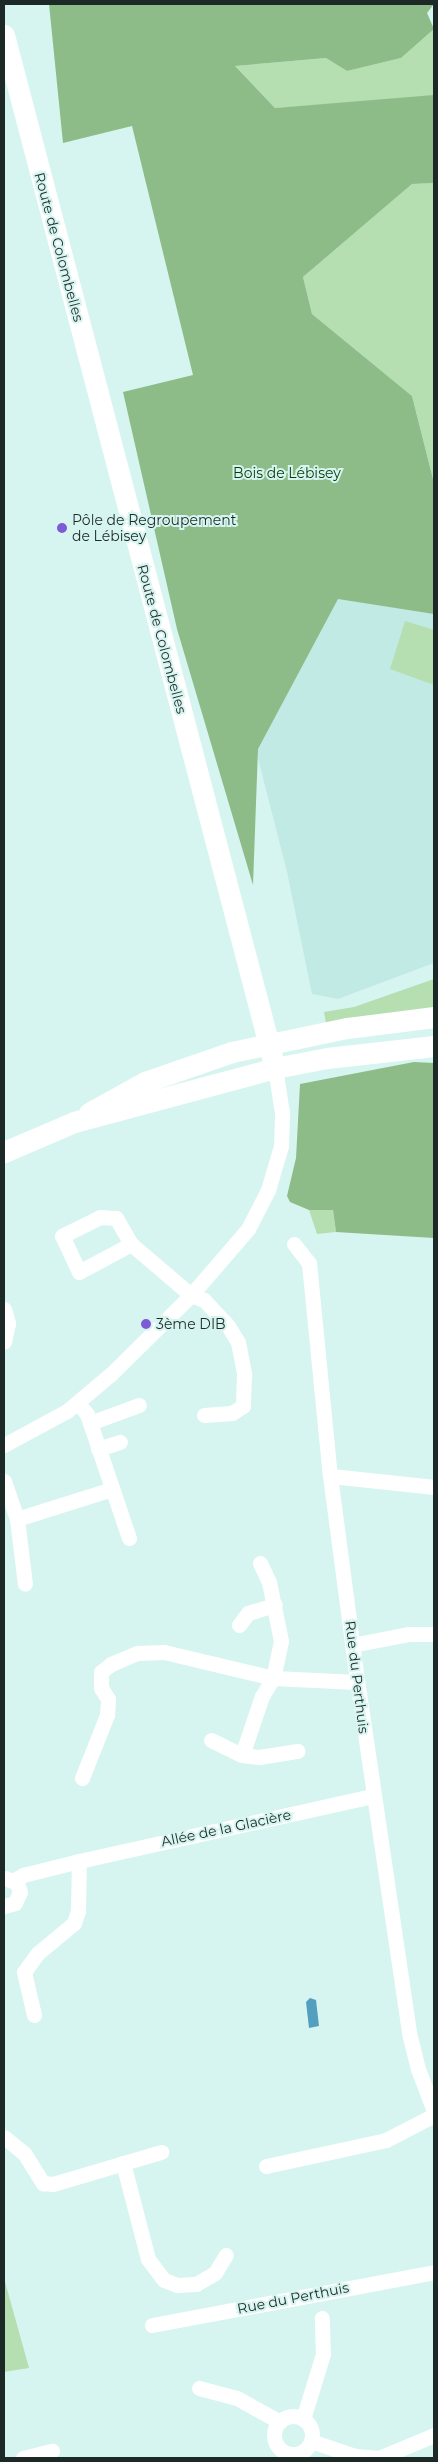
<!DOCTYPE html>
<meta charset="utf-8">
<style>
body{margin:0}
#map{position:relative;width:438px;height:2462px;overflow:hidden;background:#d7f5f0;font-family:Montserrat,sans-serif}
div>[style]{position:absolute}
.built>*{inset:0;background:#c2eae4}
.green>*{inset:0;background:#b5deb1}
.forest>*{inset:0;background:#8dbc88}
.water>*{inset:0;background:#539fbf}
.street>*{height:15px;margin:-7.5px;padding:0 7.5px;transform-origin:7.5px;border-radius:7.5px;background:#fff}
.street>.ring{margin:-7.5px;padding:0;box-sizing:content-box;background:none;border:15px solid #fff;border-radius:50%}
.secondary>*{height:21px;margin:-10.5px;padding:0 10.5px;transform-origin:10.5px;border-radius:10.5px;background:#fff}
.dots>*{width:14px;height:14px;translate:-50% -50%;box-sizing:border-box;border:2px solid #d7f5f0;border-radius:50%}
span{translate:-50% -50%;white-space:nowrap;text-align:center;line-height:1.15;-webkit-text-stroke:4px #d7f5f0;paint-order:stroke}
.street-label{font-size:14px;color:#1d2927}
.park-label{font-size:14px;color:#093b07}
.poi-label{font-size:14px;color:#1d2927}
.left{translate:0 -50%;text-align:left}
.frame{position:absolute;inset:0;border:5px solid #1d2927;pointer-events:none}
</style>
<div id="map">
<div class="built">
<i style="clip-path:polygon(434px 551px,434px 963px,338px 999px,312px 994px,287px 872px,220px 610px)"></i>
</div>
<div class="green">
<i style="clip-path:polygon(434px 29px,434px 95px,432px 97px,275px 108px,235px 66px,326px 58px,347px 71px,401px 58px)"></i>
<i style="clip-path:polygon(434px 183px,434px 483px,412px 396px,312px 314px,303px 277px,412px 184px)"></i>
<i style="clip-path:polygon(405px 621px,434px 630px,434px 685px,390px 669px)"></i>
<i style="clip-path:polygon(434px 979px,434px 1008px,326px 1023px,324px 1012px,354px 1007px)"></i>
<i style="clip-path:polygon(309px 1210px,333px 1210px,336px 1232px,317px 1234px)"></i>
<i style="clip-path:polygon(4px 2278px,29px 2368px,4px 2372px)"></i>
</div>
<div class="forest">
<i style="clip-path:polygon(49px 4px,434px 4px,427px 13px,434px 29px,401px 58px,347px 71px,326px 58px,235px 66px,275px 108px,434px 95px,434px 183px,412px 184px,303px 277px,312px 314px,412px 396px,434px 483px,434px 614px,338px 599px,258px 749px,253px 885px,177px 629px,123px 392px,193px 375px,132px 126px,63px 143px)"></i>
<i style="clip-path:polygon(414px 1062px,434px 1063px,434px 1238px,336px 1232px,333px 1210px,309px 1210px,290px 1202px,287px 1196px,296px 1158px,300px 1084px)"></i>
</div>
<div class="water">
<i style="clip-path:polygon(310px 1998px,316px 2000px,319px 2026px,309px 2028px,306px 2002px)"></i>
</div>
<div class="street">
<i style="left:131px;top:1244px;width:59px;rotate:151.7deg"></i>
<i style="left:79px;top:1272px;width:40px;rotate:-115deg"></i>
<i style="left:62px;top:1236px;width:42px;rotate:-26.6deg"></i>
<i style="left:100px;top:1217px;width:16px;rotate:4deg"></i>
<i style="left:116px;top:1218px;width:30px;rotate:60deg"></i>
<i style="left:131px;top:1244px;width:79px;rotate:40.4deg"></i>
<i style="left:191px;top:1295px;width:14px;rotate:21deg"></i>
<i style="left:204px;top:1300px;width:35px;rotate:47deg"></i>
<i style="left:228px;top:1326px;width:19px;rotate:58deg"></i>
<i style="left:238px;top:1342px;width:33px;rotate:79deg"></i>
<i style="left:244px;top:1374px;width:32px;rotate:92deg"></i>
<i style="left:243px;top:1406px;width:13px;rotate:148deg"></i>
<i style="left:232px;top:1413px;width:28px;rotate:176deg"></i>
<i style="left:294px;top:1244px;width:24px;rotate:52deg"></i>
<i style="left:309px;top:1263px;width:206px;rotate:84.4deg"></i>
<i style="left:329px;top:1468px;width:200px;rotate:82.5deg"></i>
<i style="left:355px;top:1666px;width:371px;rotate:81.6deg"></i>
<i style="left:409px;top:2033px;width:37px;rotate:76deg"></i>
<i style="left:418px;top:2069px;width:45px;rotate:69.1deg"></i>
<i style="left:4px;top:1309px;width:15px;rotate:74deg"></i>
<i style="left:8px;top:1323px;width:19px;rotate:102deg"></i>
<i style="left:78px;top:1403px;width:14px;rotate:51deg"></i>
<i style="left:87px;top:1414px;width:131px;rotate:71.3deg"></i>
<i style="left:90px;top:1423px;width:52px;rotate:-20.2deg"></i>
<i style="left:4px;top:1445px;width:72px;rotate:-28.4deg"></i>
<i style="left:67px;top:1411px;width:57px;rotate:-40.1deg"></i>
<i style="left:111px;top:1374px;width:112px;rotate:-44.6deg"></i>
<i style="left:191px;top:1295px;width:87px;rotate:-49.2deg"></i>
<i style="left:248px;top:1229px;width:44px;rotate:-62.9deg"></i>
<i style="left:268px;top:1190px;width:46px;rotate:-73.5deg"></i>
<i style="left:281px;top:1146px;width:33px;rotate:-88deg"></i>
<i style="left:282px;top:1113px;width:46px;rotate:-98.8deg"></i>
<i style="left:98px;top:1449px;width:23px;rotate:-18deg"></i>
<i style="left:331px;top:1476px;width:104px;rotate:6.1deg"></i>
<i style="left:4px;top:1481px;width:40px;rotate:71.1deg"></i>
<i style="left:17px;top:1519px;width:65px;rotate:83deg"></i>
<i style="left:17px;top:1519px;width:100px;rotate:-17.5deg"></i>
<i style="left:260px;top:1563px;width:21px;rotate:65deg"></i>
<i style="left:269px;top:1582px;width:60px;rotate:78.5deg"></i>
<i style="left:281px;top:1641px;width:38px;rotate:102deg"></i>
<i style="left:273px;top:1678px;width:21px;rotate:121deg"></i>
<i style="left:262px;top:1696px;width:62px;rotate:108.7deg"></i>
<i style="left:242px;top:1755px;width:17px;rotate:7deg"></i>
<i style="left:259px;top:1757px;width:39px;rotate:-9deg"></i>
<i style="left:239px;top:1625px;width:15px;rotate:-53deg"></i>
<i style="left:248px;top:1613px;width:28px;rotate:-17deg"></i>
<i style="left:352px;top:1645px;width:57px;rotate:-11.1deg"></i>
<i style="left:408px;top:1634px;width:26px"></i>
<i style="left:211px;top:1740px;width:34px;rotate:26deg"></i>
<i style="left:82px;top:1778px;width:68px;rotate:-68.4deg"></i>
<i style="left:107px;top:1715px;width:16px;rotate:-86deg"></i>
<i style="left:108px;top:1699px;width:13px;rotate:-122deg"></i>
<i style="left:101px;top:1688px;width:16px;rotate:-90deg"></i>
<i style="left:101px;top:1672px;width:13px;rotate:-39deg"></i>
<i style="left:111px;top:1664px;width:28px;rotate:-23deg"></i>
<i style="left:137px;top:1653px;width:27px;rotate:-2deg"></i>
<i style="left:164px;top:1652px;width:112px;rotate:13.4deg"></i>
<i style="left:273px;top:1678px;width:84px;rotate:2.7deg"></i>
<i style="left:13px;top:1881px;width:12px;rotate:-31deg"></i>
<i style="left:23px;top:1875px;width:58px;rotate:-14deg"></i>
<i style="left:79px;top:1861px;width:300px;rotate:-12.5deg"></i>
<i style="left:4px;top:1906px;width:11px;rotate:-15deg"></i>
<i style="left:15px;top:1903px;width:12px;rotate:-66deg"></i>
<i style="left:20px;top:1892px;width:9px;rotate:-108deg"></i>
<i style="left:17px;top:1883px;width:13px;rotate:-157deg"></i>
<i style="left:34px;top:2015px;width:44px;rotate:-103.1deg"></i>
<i style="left:24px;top:1972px;width:24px;rotate:-54deg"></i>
<i style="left:38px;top:1953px;width:47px;rotate:-39.8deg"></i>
<i style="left:74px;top:1923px;width:13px;rotate:-72deg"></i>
<i style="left:78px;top:1911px;width:50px;rotate:-88.9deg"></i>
<i style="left:4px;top:2137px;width:26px;rotate:39deg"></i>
<i style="left:24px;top:2153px;width:36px;rotate:58deg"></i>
<i style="left:43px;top:2183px;width:10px;rotate:6deg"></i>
<i style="left:53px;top:2184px;width:113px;rotate:-16.5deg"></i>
<i style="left:123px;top:2163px;width:99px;rotate:75.4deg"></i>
<i style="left:148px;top:2259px;width:26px;rotate:53deg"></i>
<i style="left:164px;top:2280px;width:14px;rotate:21deg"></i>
<i style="left:177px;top:2285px;width:19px;rotate:-3deg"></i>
<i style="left:196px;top:2284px;width:22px;rotate:-30deg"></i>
<i style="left:215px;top:2273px;width:21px;rotate:-59deg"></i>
<i style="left:266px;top:2166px;width:123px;rotate:-12.2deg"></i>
<i style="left:386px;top:2140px;width:54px;rotate:-27.5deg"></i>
<i style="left:152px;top:2325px;width:287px;rotate:-10.6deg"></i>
<i style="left:199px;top:2388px;width:39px;rotate:15deg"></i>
<i style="left:237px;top:2398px;width:49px;rotate:29.2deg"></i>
<i class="ring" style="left:274px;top:2416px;width:23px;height:23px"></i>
<i style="left:303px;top:2419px;width:68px;rotate:-72.9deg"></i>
<i style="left:323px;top:2354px;width:36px;rotate:-92deg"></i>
<i style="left:311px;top:2441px;width:46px;rotate:18.8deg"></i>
<i style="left:355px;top:2456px;width:24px;rotate:5deg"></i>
<i style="left:379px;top:2458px;width:60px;rotate:-22.7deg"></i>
<i style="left:23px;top:2458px;width:30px;rotate:-14deg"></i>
</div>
<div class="secondary">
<i style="left:4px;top:35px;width:1068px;rotate:75.3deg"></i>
<i style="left:89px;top:1113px;width:64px;rotate:-29deg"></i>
<i style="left:145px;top:1082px;width:92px;rotate:-19deg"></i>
<i style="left:232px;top:1052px;width:117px;rotate:-11.8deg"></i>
<i style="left:347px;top:1028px;width:88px;rotate:-7.2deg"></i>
<i style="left:4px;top:1152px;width:76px;rotate:-23.2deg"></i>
<i style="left:74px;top:1122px;width:208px;rotate:-15deg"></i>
<i style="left:275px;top:1068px;width:53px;rotate:-10.9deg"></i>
<i style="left:327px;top:1058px;width:108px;rotate:-6.4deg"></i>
</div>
<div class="dots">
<i style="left:62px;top:528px;background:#7c5bd5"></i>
<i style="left:146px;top:1324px;background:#7c5bd5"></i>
</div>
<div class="street-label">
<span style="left:59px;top:247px;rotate:75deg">Route de Colombelles</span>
<span style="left:162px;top:639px;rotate:75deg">Route de Colombelles</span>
<span style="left:357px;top:1677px;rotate:83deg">Rue du Perthuis</span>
<span style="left:226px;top:1828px;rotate:-12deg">Allée de la Glacière</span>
<span style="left:293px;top:2298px;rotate:-11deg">Rue du Perthuis</span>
</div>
<div class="park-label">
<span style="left:287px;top:473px">Bois de Lébisey</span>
</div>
<div class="poi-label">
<span class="left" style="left:72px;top:528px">Pôle de Regroupement<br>de Lébisey</span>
<span class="left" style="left:156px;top:1324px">3ème DIB</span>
</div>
<div class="frame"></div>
</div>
